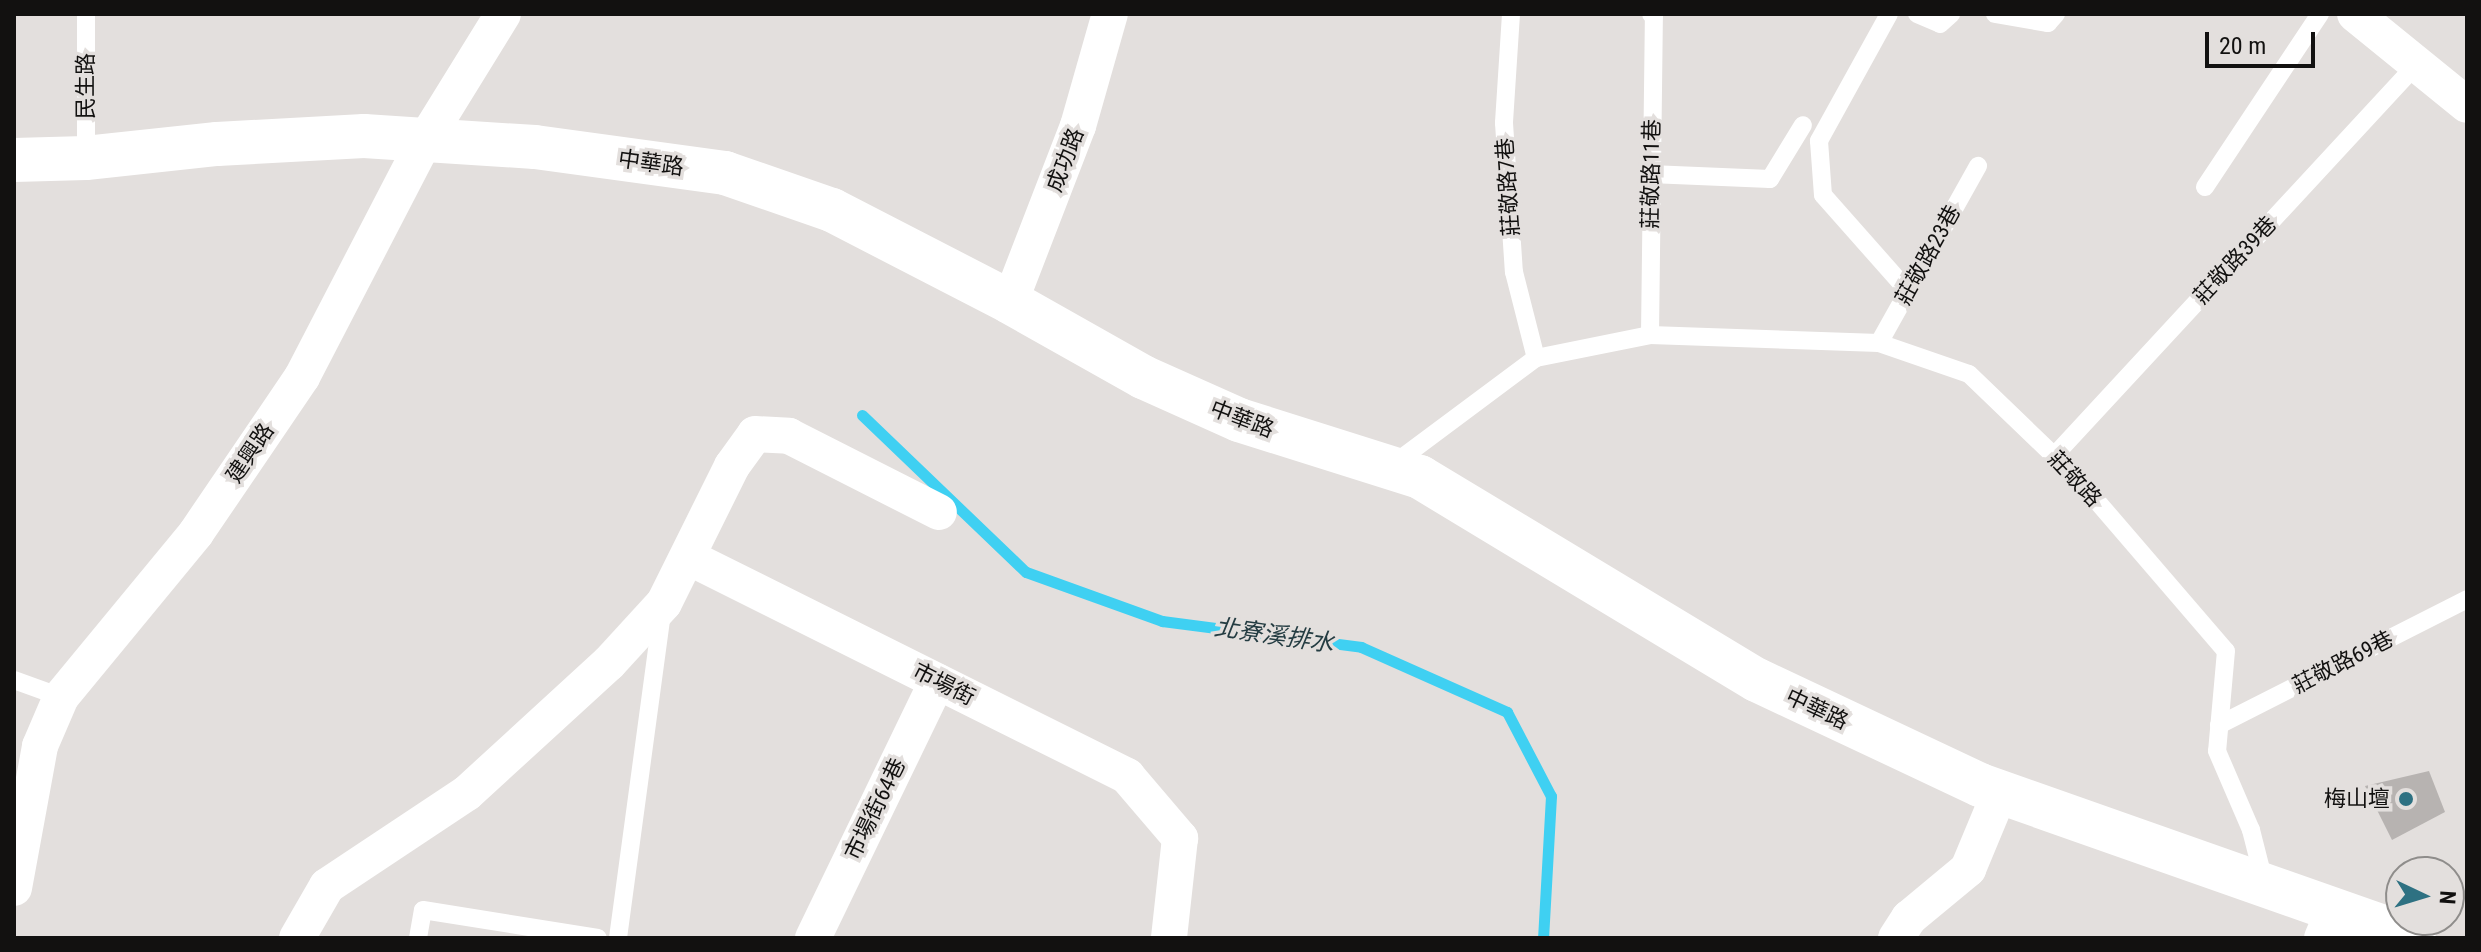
<!DOCTYPE html>
<meta charset="utf-8">
<style>
body{margin:0}
#map{position:relative;width:2481px;height:952px;overflow:hidden;background:#e3dfdd;font-family:"Roboto Condensed","Noto Sans TC",sans-serif}
div>[style]{position:absolute}
.stream>*{height:11px;margin:-5.5px;padding:0 5.5px;transform-origin:5.5px;border-radius:5.5px;background:#3fd0f2}
.building>*{inset:0;background:#b7b3b1}
.lane>*{height:18px;margin:-9px;padding:0 9px;transform-origin:9px;border-radius:9px;background:#fff}
.street>*{height:36px;margin:-18px;padding:0 18px;transform-origin:18px;border-radius:18px;background:#fff}
.secondary>*{height:44px;margin:-22px;padding:0 22px;transform-origin:22px;border-radius:22px;background:#fff}
.dots>*{width:22px;height:22px;translate:-50% -50%;box-sizing:border-box;border:4px solid #e3dfdd;border-radius:50%}
span{translate:-50% -50%;white-space:nowrap;text-align:center;line-height:1.15;-webkit-text-stroke:7px #e3dfdd;paint-order:stroke}
.street-label{font-size:22px;color:#121110}
.poi-label{font-size:22px;color:#121110}
.right{translate:-100% -50%;text-align:right}
.water-label{font-size:24px;color:#243c42;font-style:italic}
.frame{position:absolute;inset:0;border:16px solid #121110;pointer-events:none}
.north{position:absolute;left:2385px;top:856px;width:80px;height:80px;box-sizing:border-box;background:#e3dfdd;border:2px solid #8f8d8b;border-radius:50%;rotate:94deg;font-size:22px;font-weight:700;line-height:32px;text-align:center;color:#121110}
.north::after{content:'';display:block;margin:auto;width:28px;height:36px;background:#2e7182;clip-path:polygon(50% 0,100% 100%,50% 72%,0 100%)}
.scale{position:absolute;left:2205px;top:32px;width:110px;height:36px;box-sizing:border-box;border:4px solid #121110;border-top:0;padding-left:10px;font-size:24px;line-height:28px;white-space:nowrap;color:#121110;-webkit-text-stroke:6px #e3dfdd;paint-order:stroke}
</style>
<div id="map">
<div class="stream">
<i style="left:862px;top:415px;width:227px;rotate:43.8deg"></i>
<i style="left:1026px;top:572px;width:145px;rotate:19.8deg"></i>
<i style="left:1162px;top:621px;width:201px;rotate:7.4deg"></i>
<i style="left:1361px;top:647px;width:160px;rotate:24deg"></i>
<i style="left:1507px;top:712px;width:95px;rotate:62.4deg"></i>
<i style="left:1551px;top:796px;width:142px;rotate:93.2deg"></i>
</div>
<div class="building">
<i style="clip-path:polygon(2429px 771px,2445px 812px,2392px 840px,2365px 786px)"></i>
</div>
<div class="lane">
<i style="left:86px;top:14px;width:144px;rotate:90deg"></i>
<i style="left:1511px;top:14px;width:109px;rotate:93.7deg"></i>
<i style="left:1504px;top:123px;width:149px;rotate:86.2deg"></i>
<i style="left:1514px;top:272px;width:89px;rotate:75.7deg"></i>
<i style="left:1889px;top:14px;width:145px;rotate:118.9deg"></i>
<i style="left:1819px;top:141px;width:54px;rotate:85.8deg"></i>
<i style="left:1823px;top:195px;width:128px;rotate:48.5deg"></i>
<i style="left:1917px;top:14px;width:25px;rotate:23deg"></i>
<i style="left:1940px;top:24px;width:15px;rotate:-42deg"></i>
<i style="left:1995px;top:14px;width:54px;rotate:9.6deg"></i>
<i style="left:2048px;top:23px;width:12px;rotate:-48deg"></i>
<i style="left:1650px;top:174px;width:120px;rotate:2.4deg"></i>
<i style="left:1770px;top:179px;width:63px;rotate:-58.6deg"></i>
<i style="left:2205px;top:187px;width:208px;rotate:-56.4deg"></i>
<i style="left:1650px;top:335px;width:318px;rotate:-89.3deg"></i>
<i style="left:1654px;top:17px;width:4px;rotate:-135deg"></i>
<i style="left:1879px;top:343px;width:203px;rotate:-60.8deg"></i>
<i style="left:2054px;top:456px;width:534px;rotate:-47.2deg"></i>
<i style="left:1391px;top:466px;width:181px;rotate:-36.7deg"></i>
<i style="left:1536px;top:358px;width:116px;rotate:-11.4deg"></i>
<i style="left:1650px;top:335px;width:229px;rotate:2deg"></i>
<i style="left:1879px;top:343px;width:95px;rotate:19deg"></i>
<i style="left:1969px;top:374px;width:150px;rotate:43.9deg"></i>
<i style="left:2077px;top:478px;width:228px;rotate:49.3deg"></i>
<i style="left:2226px;top:651px;width:100px;rotate:95.1deg"></i>
<i style="left:2217px;top:751px;width:86px;rotate:66.7deg"></i>
<i style="left:2251px;top:830px;width:53px;rotate:75.7deg"></i>
<i style="left:14px;top:680px;width:50px;rotate:19.9deg"></i>
<i style="left:2219px;top:725px;width:278px;rotate:-26.9deg"></i>
<i style="left:418px;top:938px;width:28px;rotate:-80deg"></i>
<i style="left:423px;top:910px;width:177px;rotate:9.1deg"></i>
<i style="left:618px;top:938px;width:329px;rotate:-82.3deg"></i>
</div>
<div class="street">
<i style="left:2355px;top:14px;width:144px;rotate:39.1deg"></i>
<i style="left:1010px;top:302px;width:189px;rotate:-68.9deg"></i>
<i style="left:1078px;top:126px;width:116px;rotate:-74.1deg"></i>
<i style="left:688px;top:557px;width:491px;rotate:26.5deg"></i>
<i style="left:1127px;top:776px;width:82px;rotate:49.5deg"></i>
<i style="left:1180px;top:838px;width:101px;rotate:96.3deg"></i>
<i style="left:14px;top:888px;width:144px;rotate:-79.6deg"></i>
<i style="left:40px;top:746px;width:53px;rotate:-66.8deg"></i>
<i style="left:61px;top:697px;width:212px;rotate:-50.5deg"></i>
<i style="left:196px;top:533px;width:189px;rotate:-55.8deg"></i>
<i style="left:302px;top:377px;width:265px;rotate:-62.6deg"></i>
<i style="left:424px;top:142px;width:150px;rotate:-58.3deg"></i>
<i style="left:297px;top:938px;width:60px;rotate:-60deg"></i>
<i style="left:327px;top:886px;width:168px;rotate:-33.6deg"></i>
<i style="left:467px;top:793px;width:193px;rotate:-42.5deg"></i>
<i style="left:609px;top:663px;width:81px;rotate:-47.5deg"></i>
<i style="left:664px;top:603px;width:153px;rotate:-63.6deg"></i>
<i style="left:732px;top:466px;width:39px;rotate:-54deg"></i>
<i style="left:755px;top:434px;width:34px;rotate:3deg"></i>
<i style="left:789px;top:436px;width:168px;rotate:26.9deg"></i>
<i style="left:813px;top:938px;width:285px;rotate:-64.2deg"></i>
<i style="left:1896px;top:938px;width:24px;rotate:-57deg"></i>
<i style="left:1909px;top:918px;width:77px;rotate:-39.7deg"></i>
<i style="left:1968px;top:869px;width:83px;rotate:-67.4deg"></i>
<i style="left:2322px;top:938px;width:30px;rotate:-67deg"></i>
</div>
<div class="secondary">
<i style="left:14px;top:160px;width:72px;rotate:-1.6deg"></i>
<i style="left:86px;top:158px;width:132px;rotate:-6.1deg"></i>
<i style="left:217px;top:144px;width:147px;rotate:-3.1deg"></i>
<i style="left:364px;top:136px;width:171px;rotate:3.7deg"></i>
<i style="left:535px;top:147px;width:192px;rotate:7.8deg"></i>
<i style="left:725px;top:173px;width:113px;rotate:19.1deg"></i>
<i style="left:832px;top:210px;width:200px;rotate:27.3deg"></i>
<i style="left:1010px;top:302px;width:153px;rotate:29.4deg"></i>
<i style="left:1143px;top:377px;width:105px;rotate:24.1deg"></i>
<i style="left:1239px;top:420px;width:190px;rotate:17.5deg"></i>
<i style="left:1420px;top:477px;width:393px;rotate:31.1deg"></i>
<i style="left:1757px;top:680px;width:246px;rotate:25.2deg"></i>
<i style="left:1980px;top:785px;width:460px;rotate:19.4deg"></i>
</div>
<div class="dots">
<i style="left:2406px;top:799px;background:#2e7182"></i>
</div>
<div class="street-label">
<span style="left:86px;top:86px;rotate:-90deg">民生路</span>
<span style="left:1065px;top:160px;rotate:-69deg">成功路</span>
<span style="left:651px;top:163px;rotate:8deg">中華路</span>
<span style="left:1651px;top:174px;rotate:-89deg">莊敬路11巷</span>
<span style="left:1508px;top:187px;rotate:-94deg">莊敬路7巷</span>
<span style="left:1928px;top:255px;rotate:-61deg">莊敬路23巷</span>
<span style="left:2235px;top:260px;rotate:-47deg">莊敬路39巷</span>
<span style="left:1242px;top:419px;rotate:21deg">中華路</span>
<span style="left:250px;top:453px;rotate:-56deg">建興路</span>
<span style="left:2075px;top:479px;rotate:47deg">莊敬路</span>
<span style="left:2343px;top:662px;rotate:-27deg">莊敬路69巷</span>
<span style="left:944px;top:684px;rotate:27deg">市場街</span>
<span style="left:1817px;top:709px;rotate:25deg">中華路</span>
<span style="left:875px;top:809px;rotate:-64deg">市場街64巷</span>
</div>
<div class="poi-label">
<span class="right" style="left:2390px;top:799px">梅山壇</span>
</div>
<div class="water-label">
<span style="left:1274px;top:636px;rotate:8deg">北寮溪排水</span>
</div>
<div class="frame"></div>
<div class="north">N</div>
<div class="scale">20 m</div>
</div>
